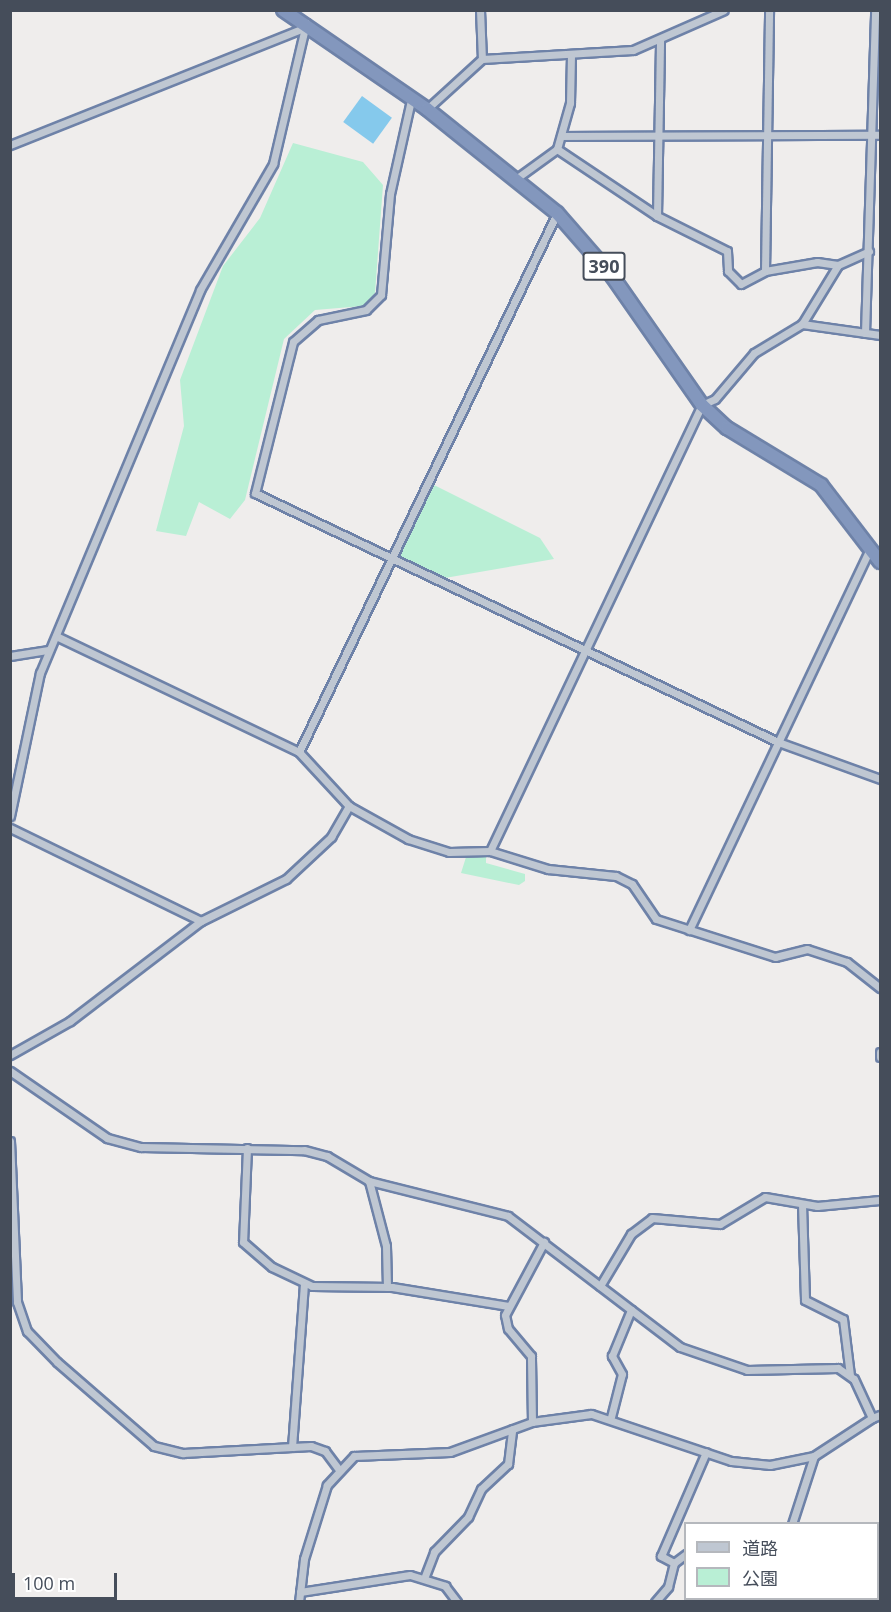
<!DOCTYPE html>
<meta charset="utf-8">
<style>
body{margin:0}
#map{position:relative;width:891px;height:1612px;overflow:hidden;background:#efedec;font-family:"Open Sans","Noto Sans JP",sans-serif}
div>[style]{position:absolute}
.green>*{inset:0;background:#b9efd5}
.water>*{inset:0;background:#85c9ec;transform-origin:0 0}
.roads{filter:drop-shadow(2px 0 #6e82a8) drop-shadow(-2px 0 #6e82a8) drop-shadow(0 2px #6e82a8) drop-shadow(0 -2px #6e82a8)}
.street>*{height:7px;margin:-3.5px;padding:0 3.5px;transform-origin:3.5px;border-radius:3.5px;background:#bfc7d2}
.highway>*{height:12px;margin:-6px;padding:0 6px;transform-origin:6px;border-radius:6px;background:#8397bd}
span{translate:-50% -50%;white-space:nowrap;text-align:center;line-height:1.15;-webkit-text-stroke:6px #fff;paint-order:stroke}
.shield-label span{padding:2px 4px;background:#fff;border:2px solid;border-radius:4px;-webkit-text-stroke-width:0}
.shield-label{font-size:18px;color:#454d5a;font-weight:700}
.frame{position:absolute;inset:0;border:12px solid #454d5a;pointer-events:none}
.legend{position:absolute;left:684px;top:1522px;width:195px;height:78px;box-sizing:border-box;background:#fff;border:2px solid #b5b8bd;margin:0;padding:8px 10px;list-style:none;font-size:18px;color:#454d5a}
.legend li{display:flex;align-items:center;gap:12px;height:30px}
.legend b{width:30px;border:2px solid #b5b8bd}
.scale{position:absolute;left:12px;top:1573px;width:105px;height:27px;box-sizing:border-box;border:3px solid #454d5a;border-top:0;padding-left:8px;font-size:18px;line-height:21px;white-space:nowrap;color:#454d5a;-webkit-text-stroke:4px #fff;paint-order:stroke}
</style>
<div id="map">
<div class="green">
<i style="clip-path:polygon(293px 143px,363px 162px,383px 185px,375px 293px,363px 306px,315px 310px,284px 339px,245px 500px,230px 519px,199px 502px,186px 536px,156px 531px,184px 426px,180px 380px,223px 266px,260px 218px)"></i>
<i style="clip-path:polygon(432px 484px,540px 538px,554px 559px,439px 579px,395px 558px)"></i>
<i style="clip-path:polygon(467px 854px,486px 855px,486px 863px,525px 874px,525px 881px,519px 885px,461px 873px)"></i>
</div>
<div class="water">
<i style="left:362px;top:96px;width:37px;height:32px;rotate:36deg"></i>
</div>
<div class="roads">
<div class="street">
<i style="left:480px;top:10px;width:49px;rotate:87.7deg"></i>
<i style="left:411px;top:100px;width:96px;rotate:102.6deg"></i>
<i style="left:390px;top:194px;width:101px;rotate:95.1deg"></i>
<i style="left:381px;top:295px;width:21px;rotate:135deg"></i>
<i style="left:366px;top:310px;width:49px;rotate:168.2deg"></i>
<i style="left:318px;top:320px;width:33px;rotate:139deg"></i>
<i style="left:293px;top:342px;width:156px;rotate:104.1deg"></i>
<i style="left:255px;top:493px;width:579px;rotate:25.46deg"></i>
<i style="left:778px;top:742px;width:109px;rotate:19.9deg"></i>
<i style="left:427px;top:109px;width:74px;rotate:-42.3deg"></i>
<i style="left:482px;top:59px;width:151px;rotate:-3.4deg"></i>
<i style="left:633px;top:50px;width:99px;rotate:-23.7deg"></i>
<i style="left:561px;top:136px;width:319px;rotate:-0.2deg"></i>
<i style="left:10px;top:145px;width:316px;rotate:-21.7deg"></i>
<i style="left:557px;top:149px;width:120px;rotate:33.8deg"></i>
<i style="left:657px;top:216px;width:78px;rotate:26.6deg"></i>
<i style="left:727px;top:251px;width:20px;rotate:87deg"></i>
<i style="left:728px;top:271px;width:18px;rotate:45deg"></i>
<i style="left:741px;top:284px;width:27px;rotate:-28deg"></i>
<i style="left:765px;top:271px;width:53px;rotate:-9.8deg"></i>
<i style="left:817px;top:262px;width:21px;rotate:8deg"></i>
<i style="left:517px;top:178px;width:49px;rotate:-35.9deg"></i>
<i style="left:557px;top:149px;width:48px;rotate:-74.2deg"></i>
<i style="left:570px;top:103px;width:49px;rotate:-88.8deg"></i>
<i style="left:657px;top:216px;width:175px;rotate:-89deg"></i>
<i style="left:765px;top:271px;width:261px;rotate:-89.1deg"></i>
<i style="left:802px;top:324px;width:79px;rotate:8deg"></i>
<i style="left:865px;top:333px;width:323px;rotate:-88.2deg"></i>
<i style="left:56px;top:636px;width:269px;rotate:25.5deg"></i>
<i style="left:299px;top:752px;width:74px;rotate:47.2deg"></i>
<i style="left:349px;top:806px;width:68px;rotate:29.2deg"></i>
<i style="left:408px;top:839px;width:43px;rotate:17.6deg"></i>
<i style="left:449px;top:852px;width:41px;rotate:-1.4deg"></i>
<i style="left:490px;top:851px;width:61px;rotate:17.2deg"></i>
<i style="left:548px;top:869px;width:68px;rotate:5.9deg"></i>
<i style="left:616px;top:876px;width:18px;rotate:27deg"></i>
<i style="left:632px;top:884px;width:42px;rotate:55.6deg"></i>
<i style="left:656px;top:919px;width:125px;rotate:17.7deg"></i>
<i style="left:775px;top:957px;width:33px;rotate:-14deg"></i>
<i style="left:807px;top:949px;width:42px;rotate:18deg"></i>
<i style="left:847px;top:962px;width:42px;rotate:38.2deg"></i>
<i style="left:10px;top:656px;width:39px;rotate:-9deg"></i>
<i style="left:299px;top:752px;width:598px;rotate:-64.42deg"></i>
<i style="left:10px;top:816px;width:146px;rotate:-78.2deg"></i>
<i style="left:40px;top:673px;width:415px;rotate:-67.3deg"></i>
<i style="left:200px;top:290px;width:146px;rotate:-59.9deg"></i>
<i style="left:273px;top:164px;width:145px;rotate:-76.8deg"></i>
<i style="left:10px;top:828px;width:212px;rotate:26deg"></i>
<i style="left:490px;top:851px;width:494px;rotate:-64.6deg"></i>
<i style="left:702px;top:405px;width:14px;rotate:-25deg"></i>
<i style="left:715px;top:399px;width:60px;rotate:-49.7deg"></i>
<i style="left:754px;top:353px;width:56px;rotate:-31.1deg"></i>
<i style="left:802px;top:324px;width:69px;rotate:-58.6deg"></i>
<i style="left:838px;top:265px;width:34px;rotate:-24deg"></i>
<i style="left:689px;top:930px;width:423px;rotate:-64.6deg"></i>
<i style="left:880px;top:1052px;width:5px;rotate:90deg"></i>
<i style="left:10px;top:1055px;width:69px;rotate:-29.5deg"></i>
<i style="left:70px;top:1021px;width:165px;rotate:-37.4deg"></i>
<i style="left:201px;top:921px;width:95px;rotate:-26.3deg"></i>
<i style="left:286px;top:879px;width:62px;rotate:-43deg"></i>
<i style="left:331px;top:837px;width:36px;rotate:-60deg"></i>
<i style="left:10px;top:1071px;width:118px;rotate:34.6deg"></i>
<i style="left:107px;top:1138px;width:35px;rotate:15deg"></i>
<i style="left:141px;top:1147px;width:163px;rotate:1.1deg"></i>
<i style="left:304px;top:1150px;width:24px;rotate:15deg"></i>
<i style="left:327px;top:1156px;width:49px;rotate:30.8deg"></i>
<i style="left:369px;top:1181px;width:143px;rotate:14.1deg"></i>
<i style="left:508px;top:1216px;width:216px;rotate:37.3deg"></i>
<i style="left:680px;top:1347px;width:71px;rotate:18.9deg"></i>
<i style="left:747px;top:1370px;width:91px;rotate:-1.3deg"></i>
<i style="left:838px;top:1368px;width:19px;rotate:35deg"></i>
<i style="left:854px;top:1379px;width:43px;rotate:65.2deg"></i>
<i style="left:872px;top:1418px;width:69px;rotate:146.8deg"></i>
<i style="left:814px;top:1456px;width:45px;rotate:168.4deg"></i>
<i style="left:770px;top:1465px;width:39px;rotate:-174deg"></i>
<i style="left:731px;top:1461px;width:148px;rotate:-161.4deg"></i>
<i style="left:591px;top:1414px;width:60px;rotate:172.3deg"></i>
<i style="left:532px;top:1422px;width:87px;rotate:159.9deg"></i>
<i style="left:450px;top:1452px;width:96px;rotate:177.6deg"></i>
<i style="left:354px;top:1456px;width:40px;rotate:133deg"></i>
<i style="left:327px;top:1485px;width:77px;rotate:107.3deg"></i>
<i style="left:304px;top:1559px;width:43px;rotate:96.6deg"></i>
<i style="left:10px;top:1141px;width:161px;rotate:87.5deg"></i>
<i style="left:17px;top:1302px;width:31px;rotate:71deg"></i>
<i style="left:27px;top:1331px;width:43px;rotate:45.9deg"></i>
<i style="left:57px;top:1362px;width:128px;rotate:40.9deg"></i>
<i style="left:154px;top:1446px;width:30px;rotate:14deg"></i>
<i style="left:183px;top:1453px;width:128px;rotate:-3.1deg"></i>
<i style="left:311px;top:1446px;width:15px;rotate:20deg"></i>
<i style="left:325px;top:1451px;width:21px;rotate:53deg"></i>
<i style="left:247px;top:1148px;width:94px;rotate:92.4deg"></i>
<i style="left:243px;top:1242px;width:38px;rotate:41deg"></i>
<i style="left:272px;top:1267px;width:44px;rotate:25.4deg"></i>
<i style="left:312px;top:1286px;width:80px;rotate:0.7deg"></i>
<i style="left:392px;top:1287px;width:118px;rotate:9.3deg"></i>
<i style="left:369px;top:1181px;width:67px;rotate:75.3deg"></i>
<i style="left:386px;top:1246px;width:41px;rotate:88.6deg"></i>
<i style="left:802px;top:1204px;width:96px;rotate:88.2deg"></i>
<i style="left:805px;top:1300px;width:42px;rotate:26.6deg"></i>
<i style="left:843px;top:1319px;width:56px;rotate:82.9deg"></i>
<i style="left:600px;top:1286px;width:61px;rotate:-59.2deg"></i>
<i style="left:631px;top:1234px;width:26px;rotate:-37deg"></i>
<i style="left:652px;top:1218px;width:68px;rotate:5deg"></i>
<i style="left:720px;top:1224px;width:52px;rotate:-31deg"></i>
<i style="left:765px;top:1197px;width:53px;rotate:9.8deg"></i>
<i style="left:817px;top:1206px;width:63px;rotate:-5.4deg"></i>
<i style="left:611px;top:1417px;width:44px;rotate:-75.7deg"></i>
<i style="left:622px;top:1374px;width:21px;rotate:-119deg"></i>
<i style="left:612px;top:1356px;width:50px;rotate:-67.6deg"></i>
<i style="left:872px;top:1418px;width:9px;rotate:-21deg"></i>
<i style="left:532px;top:1422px;width:66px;rotate:-90.9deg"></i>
<i style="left:531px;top:1356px;width:35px;rotate:-130deg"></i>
<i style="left:508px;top:1329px;width:14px;rotate:-102deg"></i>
<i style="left:505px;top:1315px;width:83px;rotate:-61.9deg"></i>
<i style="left:292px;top:1447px;width:163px;rotate:-85.8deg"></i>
<i style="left:792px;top:1524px;width:71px;rotate:-72.1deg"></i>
<i style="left:686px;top:1554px;width:15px;rotate:143deg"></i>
<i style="left:674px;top:1563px;width:15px;rotate:-152deg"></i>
<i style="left:661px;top:1556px;width:113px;rotate:-66.6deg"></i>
<i style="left:425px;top:1576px;width:26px;rotate:-69deg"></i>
<i style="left:434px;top:1552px;width:49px;rotate:-45.8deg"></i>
<i style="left:468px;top:1517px;width:31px;rotate:-65deg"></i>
<i style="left:481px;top:1489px;width:37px;rotate:-43deg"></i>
<i style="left:508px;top:1464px;width:35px;rotate:-83deg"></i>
<i style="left:300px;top:1592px;width:111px;rotate:-8.8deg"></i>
<i style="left:410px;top:1575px;width:37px;rotate:17deg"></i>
<i style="left:445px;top:1586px;width:20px;rotate:53deg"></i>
<i style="left:834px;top:1598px;width:10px;rotate:24deg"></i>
<i style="left:655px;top:1602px;width:20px;rotate:-49deg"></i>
<i style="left:668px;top:1587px;width:25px;rotate:-76deg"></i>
<i style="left:794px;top:1602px;width:4px;rotate:-76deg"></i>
</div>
<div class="highway">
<i style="left:283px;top:10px;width:175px;rotate:34.5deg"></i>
<i style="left:427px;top:109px;width:166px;rotate:38.7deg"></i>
<i style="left:557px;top:213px;width:84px;rotate:48.9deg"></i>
<i style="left:612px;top:276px;width:157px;rotate:55.1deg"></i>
<i style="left:702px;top:405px;width:34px;rotate:43deg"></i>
<i style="left:727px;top:428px;width:110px;rotate:31.2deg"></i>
<i style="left:821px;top:485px;width:97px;rotate:52.5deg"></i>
</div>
</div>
<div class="shield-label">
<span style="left:604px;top:266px">390</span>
</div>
<div class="frame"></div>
<ul class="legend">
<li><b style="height:8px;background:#bfc7d2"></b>道路</li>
<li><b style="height:16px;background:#b9efd5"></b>公園</li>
</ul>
<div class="scale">100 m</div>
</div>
